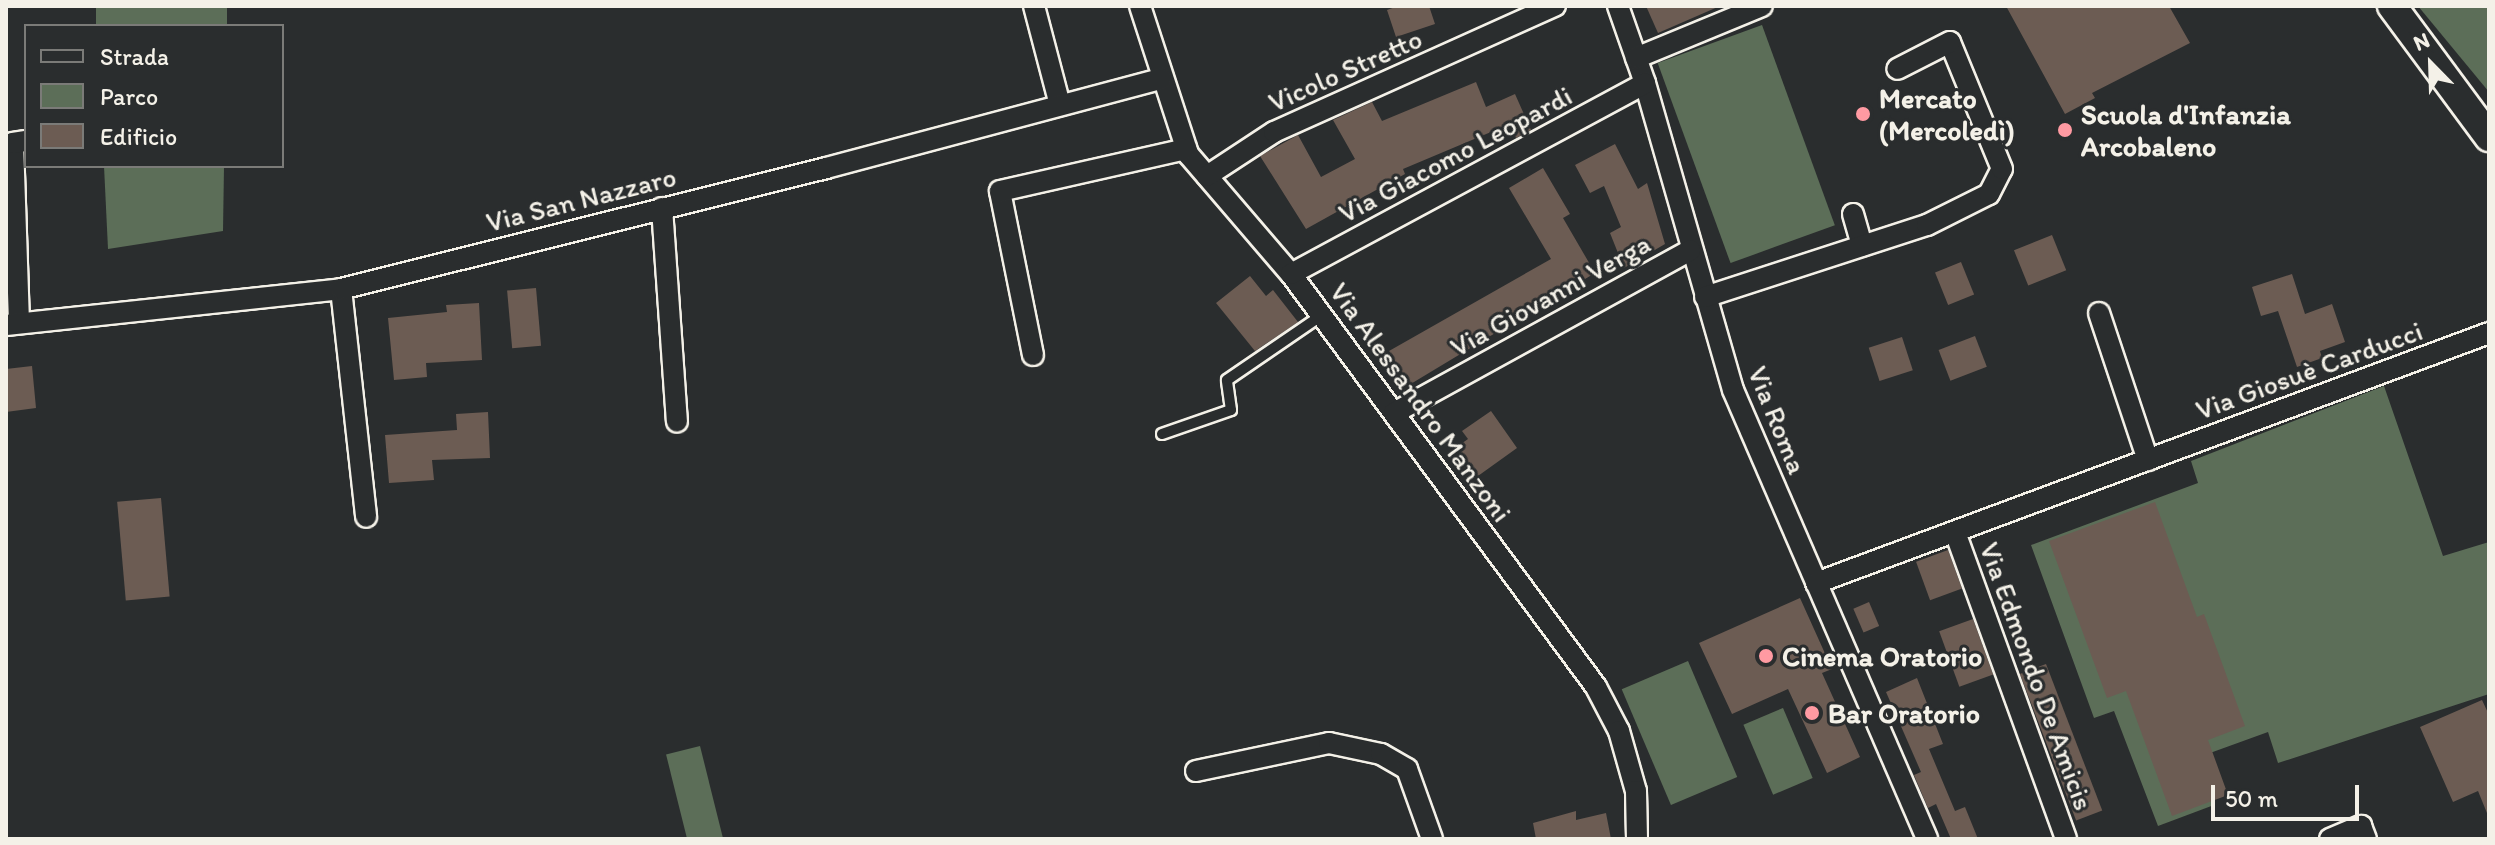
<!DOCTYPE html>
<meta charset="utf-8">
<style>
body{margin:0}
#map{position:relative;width:2495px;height:845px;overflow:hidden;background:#2a2d2e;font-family:Itim,sans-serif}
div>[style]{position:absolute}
.green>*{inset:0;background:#5c6e58;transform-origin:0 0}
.building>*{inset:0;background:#6c5c53;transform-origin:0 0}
.roads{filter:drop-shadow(2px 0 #f4f1e8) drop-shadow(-2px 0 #f4f1e8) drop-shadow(0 2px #f4f1e8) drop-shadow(0 -2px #f4f1e8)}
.service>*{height:10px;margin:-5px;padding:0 5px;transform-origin:5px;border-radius:5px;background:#2a2d2e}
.minor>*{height:20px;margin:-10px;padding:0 10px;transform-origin:10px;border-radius:10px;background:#2a2d2e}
.secondary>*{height:28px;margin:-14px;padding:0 14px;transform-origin:14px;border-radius:14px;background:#2a2d2e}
.dots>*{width:22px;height:22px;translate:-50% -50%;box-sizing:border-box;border:4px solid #2a2d2e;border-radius:50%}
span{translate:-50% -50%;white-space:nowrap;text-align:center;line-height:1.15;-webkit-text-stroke:6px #2a2d2e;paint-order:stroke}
.street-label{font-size:28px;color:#f4f1e8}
.poi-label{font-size:28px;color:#f4f1e8;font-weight:700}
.left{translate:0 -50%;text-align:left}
.frame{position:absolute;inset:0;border:8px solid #f4f1e8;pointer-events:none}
.legend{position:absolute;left:24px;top:24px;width:260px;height:144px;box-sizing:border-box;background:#2a2d2e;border:2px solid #7b7b78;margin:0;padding:10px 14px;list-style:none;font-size:24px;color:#f4f1e8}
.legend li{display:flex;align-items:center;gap:16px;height:40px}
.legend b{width:40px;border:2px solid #7b7b78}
.north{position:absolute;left:2391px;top:24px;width:80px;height:80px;-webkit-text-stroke:6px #2a2d2e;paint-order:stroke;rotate:337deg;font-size:22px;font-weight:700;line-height:32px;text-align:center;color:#f4f1e8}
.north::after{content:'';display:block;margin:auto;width:28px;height:36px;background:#f4f1e8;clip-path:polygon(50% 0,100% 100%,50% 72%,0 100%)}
.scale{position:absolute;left:2211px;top:785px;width:148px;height:36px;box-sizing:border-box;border:4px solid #f4f1e8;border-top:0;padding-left:10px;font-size:24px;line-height:28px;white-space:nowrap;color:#f4f1e8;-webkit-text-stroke:6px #2a2d2e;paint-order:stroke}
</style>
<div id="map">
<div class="green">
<i style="left:96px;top:6px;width:131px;height:20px"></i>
<i style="clip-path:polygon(2418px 6px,2489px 6px,2489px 92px)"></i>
<i style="left:1762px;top:25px;width:213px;height:111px;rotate:70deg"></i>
<i style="clip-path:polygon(104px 166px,224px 166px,223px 231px,108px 249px)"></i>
<i style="clip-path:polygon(2384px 386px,2443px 556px,2489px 542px,2489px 694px,2278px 763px,2268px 732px,2199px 757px,2214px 805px,2158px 826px,2114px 711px,2094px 718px,2031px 545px,2198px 483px,2191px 461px)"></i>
<i style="left:1688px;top:661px;width:126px;height:72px;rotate:67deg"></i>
<i style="left:1783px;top:708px;width:76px;height:43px;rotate:67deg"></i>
<i style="left:700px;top:746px;width:96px;height:35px;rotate:76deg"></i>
</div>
<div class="building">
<i style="clip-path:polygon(1398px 6px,1429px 6px,1435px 24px,1396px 37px,1387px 10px)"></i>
<i style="clip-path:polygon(1646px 6px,1720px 6px,1658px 33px)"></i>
<i style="clip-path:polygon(2006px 6px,2169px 6px,2190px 43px,2092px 93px,2095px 98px,2065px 114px)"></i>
<i style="clip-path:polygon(1476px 82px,1486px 107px,1515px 94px,1531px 130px,1516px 138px,1510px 124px,1403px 169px,1405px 174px,1306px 229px,1260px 156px,1298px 135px,1321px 177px,1355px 159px,1333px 120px,1372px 102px,1382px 121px)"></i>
<i style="clip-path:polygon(1615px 144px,1638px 189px,1647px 183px,1665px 244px,1624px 268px,1610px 233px,1621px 227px,1604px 186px,1590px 193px,1575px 165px)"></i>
<i style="clip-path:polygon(1543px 168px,1570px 214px,1563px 218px,1595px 273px,1409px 385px,1389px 351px,1551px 259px,1509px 188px)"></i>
<i style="left:2052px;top:235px;width:38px;height:41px;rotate:68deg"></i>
<i style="left:1961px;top:262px;width:35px;height:28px;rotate:68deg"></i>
<i style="clip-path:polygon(2292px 274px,2305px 314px,2332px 304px,2345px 342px,2320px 351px,2322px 358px,2297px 367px,2278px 311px,2261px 316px,2252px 287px)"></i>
<i style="clip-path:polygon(1250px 276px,1266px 296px,1273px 290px,1298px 322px,1255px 351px,1216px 303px)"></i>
<i style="left:536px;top:288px;width:58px;height:29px;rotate:85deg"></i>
<i style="clip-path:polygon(479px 303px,482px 360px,426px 363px,427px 377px,394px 380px,388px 318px,447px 312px,446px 305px)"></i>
<i style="left:1975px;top:336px;width:33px;height:39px;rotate:69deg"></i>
<i style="left:1902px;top:337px;width:35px;height:35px;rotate:72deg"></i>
<i style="clip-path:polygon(32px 366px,36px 408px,6px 412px,6px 369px)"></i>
<i style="clip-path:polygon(1491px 411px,1517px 448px,1471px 481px,1451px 451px,1468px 439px,1462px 431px)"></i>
<i style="clip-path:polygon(488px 412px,490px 458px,432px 460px,434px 480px,389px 483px,385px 435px,457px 430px,456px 414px)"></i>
<i style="left:161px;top:498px;width:99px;height:44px;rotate:85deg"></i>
<i style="clip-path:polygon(2155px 502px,2197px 617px,2204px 614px,2245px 726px,2208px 740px,2228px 795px,2172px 816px,2126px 691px,2107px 698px,2049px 541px)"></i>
<i style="left:1948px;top:550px;width:41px;height:34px;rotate:70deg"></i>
<i style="clip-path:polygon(1800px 598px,1832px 669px,1822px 673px,1860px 757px,1827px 773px,1788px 689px,1732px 714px,1699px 643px)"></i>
<i style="left:1869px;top:602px;width:26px;height:17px;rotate:67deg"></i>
<i style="left:1973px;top:619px;width:59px;height:36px;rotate:70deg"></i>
<i style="left:2046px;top:664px;width:157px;height:28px;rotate:69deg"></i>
<i style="clip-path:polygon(1917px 678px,1943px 744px,1929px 749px,1955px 811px,1965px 807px,1978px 839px,1951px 839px,1936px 804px,1928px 808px,1914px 775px,1921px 772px,1886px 692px)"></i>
<i style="clip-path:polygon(2482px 700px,2489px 715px,2489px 818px,2478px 791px,2453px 802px,2420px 727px)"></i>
<i style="clip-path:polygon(1576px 811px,1576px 820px,1606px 813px,1611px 839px,1536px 839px,1533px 823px)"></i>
</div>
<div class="roads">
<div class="service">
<i style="left:1162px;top:434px;width:73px;rotate:-19.2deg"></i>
<i style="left:1231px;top:410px;width:30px;rotate:-98deg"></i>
<i style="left:1227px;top:380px;width:115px;rotate:-34.4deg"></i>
</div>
<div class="minor">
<i style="left:1034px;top:6px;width:102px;rotate:75.3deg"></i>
<i style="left:1140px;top:6px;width:156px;rotate:72deg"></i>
<i style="left:1188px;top:154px;width:158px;rotate:49.4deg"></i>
<i style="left:1291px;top:274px;width:513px;rotate:53.55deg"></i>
<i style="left:1596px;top:687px;width:50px;rotate:62.4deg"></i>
<i style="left:1619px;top:731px;width:62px;rotate:74.2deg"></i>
<i style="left:1636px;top:791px;width:48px;rotate:88.8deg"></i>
<i style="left:1618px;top:6px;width:82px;rotate:70.7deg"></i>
<i style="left:1645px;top:83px;width:319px;rotate:74deg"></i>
<i style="left:1733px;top:390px;width:489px;rotate:66.6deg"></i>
<i style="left:1636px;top:58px;width:136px;rotate:-22.4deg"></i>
<i style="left:1207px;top:176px;width:80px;rotate:-33.3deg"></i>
<i style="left:1274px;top:132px;width:308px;rotate:-24.2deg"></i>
<i style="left:662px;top:208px;width:214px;rotate:86deg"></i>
<i style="left:1853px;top:214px;width:33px;rotate:74deg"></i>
<i style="left:1291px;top:274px;width:402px;rotate:-28.3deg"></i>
<i style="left:341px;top:289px;width:229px;rotate:83.7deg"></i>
<i style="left:1705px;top:297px;width:233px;rotate:-18deg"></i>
<i style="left:1927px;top:225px;width:69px;rotate:-26.6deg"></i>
<i style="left:1989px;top:194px;width:28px;rotate:-63deg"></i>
<i style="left:2002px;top:169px;width:137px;rotate:-112.3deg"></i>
<i style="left:1950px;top:42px;width:59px;rotate:153deg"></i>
<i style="left:2099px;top:313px;width:155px;rotate:71.6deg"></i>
<i style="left:19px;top:323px;width:180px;rotate:-91.9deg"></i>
<i style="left:13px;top:143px;width:13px;rotate:-9deg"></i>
<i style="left:6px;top:325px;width:337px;rotate:-6.1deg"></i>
<i style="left:341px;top:289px;width:500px;rotate:-14deg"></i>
<i style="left:826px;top:168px;width:347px;rotate:-14.9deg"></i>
<i style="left:1033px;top:355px;width:167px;rotate:-101.4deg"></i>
<i style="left:1000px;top:191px;width:191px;rotate:-12.7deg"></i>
<i style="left:1394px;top:413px;width:338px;rotate:-28.8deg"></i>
<i style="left:1955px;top:532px;width:326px;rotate:70.1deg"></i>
<i style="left:1816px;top:583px;width:718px;rotate:-20.38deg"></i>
<i style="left:1196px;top:771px;width:136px;rotate:-11.9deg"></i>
<i style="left:1329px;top:743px;width:53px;rotate:11.9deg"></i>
<i style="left:1381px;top:754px;width:30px;rotate:30deg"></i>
<i style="left:1407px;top:769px;width:74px;rotate:70.3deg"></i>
<i style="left:2330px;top:839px;width:34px;rotate:-23deg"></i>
<i style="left:2361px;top:826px;width:14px;rotate:69deg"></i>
</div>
<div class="secondary">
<i style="left:2392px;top:6px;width:163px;rotate:53.5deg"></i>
</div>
</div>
<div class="dots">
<i style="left:1863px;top:114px;background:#ff9aa2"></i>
<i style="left:2065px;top:130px;background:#ff9aa2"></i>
<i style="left:1766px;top:656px;background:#ff9aa2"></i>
<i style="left:1812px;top:713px;background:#ff9aa2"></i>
</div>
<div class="street-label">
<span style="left:1345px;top:70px;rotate:-24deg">Vicolo Stretto</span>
<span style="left:1455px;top:154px;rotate:-28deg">Via Giacomo Leopardi</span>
<span style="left:581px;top:199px;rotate:-14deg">Via San Nazzaro</span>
<span style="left:1550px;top:295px;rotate:-29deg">Via Giovanni Verga</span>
<span style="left:2309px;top:370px;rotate:-20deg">Via Giosuè Carducci</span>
<span style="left:1421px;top:402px;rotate:54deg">Via Alessandro Manzoni</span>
<span style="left:1778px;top:420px;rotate:68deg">Via Roma</span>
<span style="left:2037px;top:676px;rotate:70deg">Via Edmondo De Amicis</span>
</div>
<div class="poi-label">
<span class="left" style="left:1879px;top:114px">Mercato<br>(Mercoledì)</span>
<span class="left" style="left:2081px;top:130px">Scuola d'Infanzia<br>Arcobaleno</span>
<span class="left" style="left:1782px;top:656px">Cinema Oratorio</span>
<span class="left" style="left:1828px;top:713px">Bar Oratorio</span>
</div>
<div class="frame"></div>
<ul class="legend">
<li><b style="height:10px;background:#2a2d2e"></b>Strada</li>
<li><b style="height:22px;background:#5c6e58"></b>Parco</li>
<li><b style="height:22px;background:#6c5c53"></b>Edificio</li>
</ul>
<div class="north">N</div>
<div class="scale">50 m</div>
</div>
